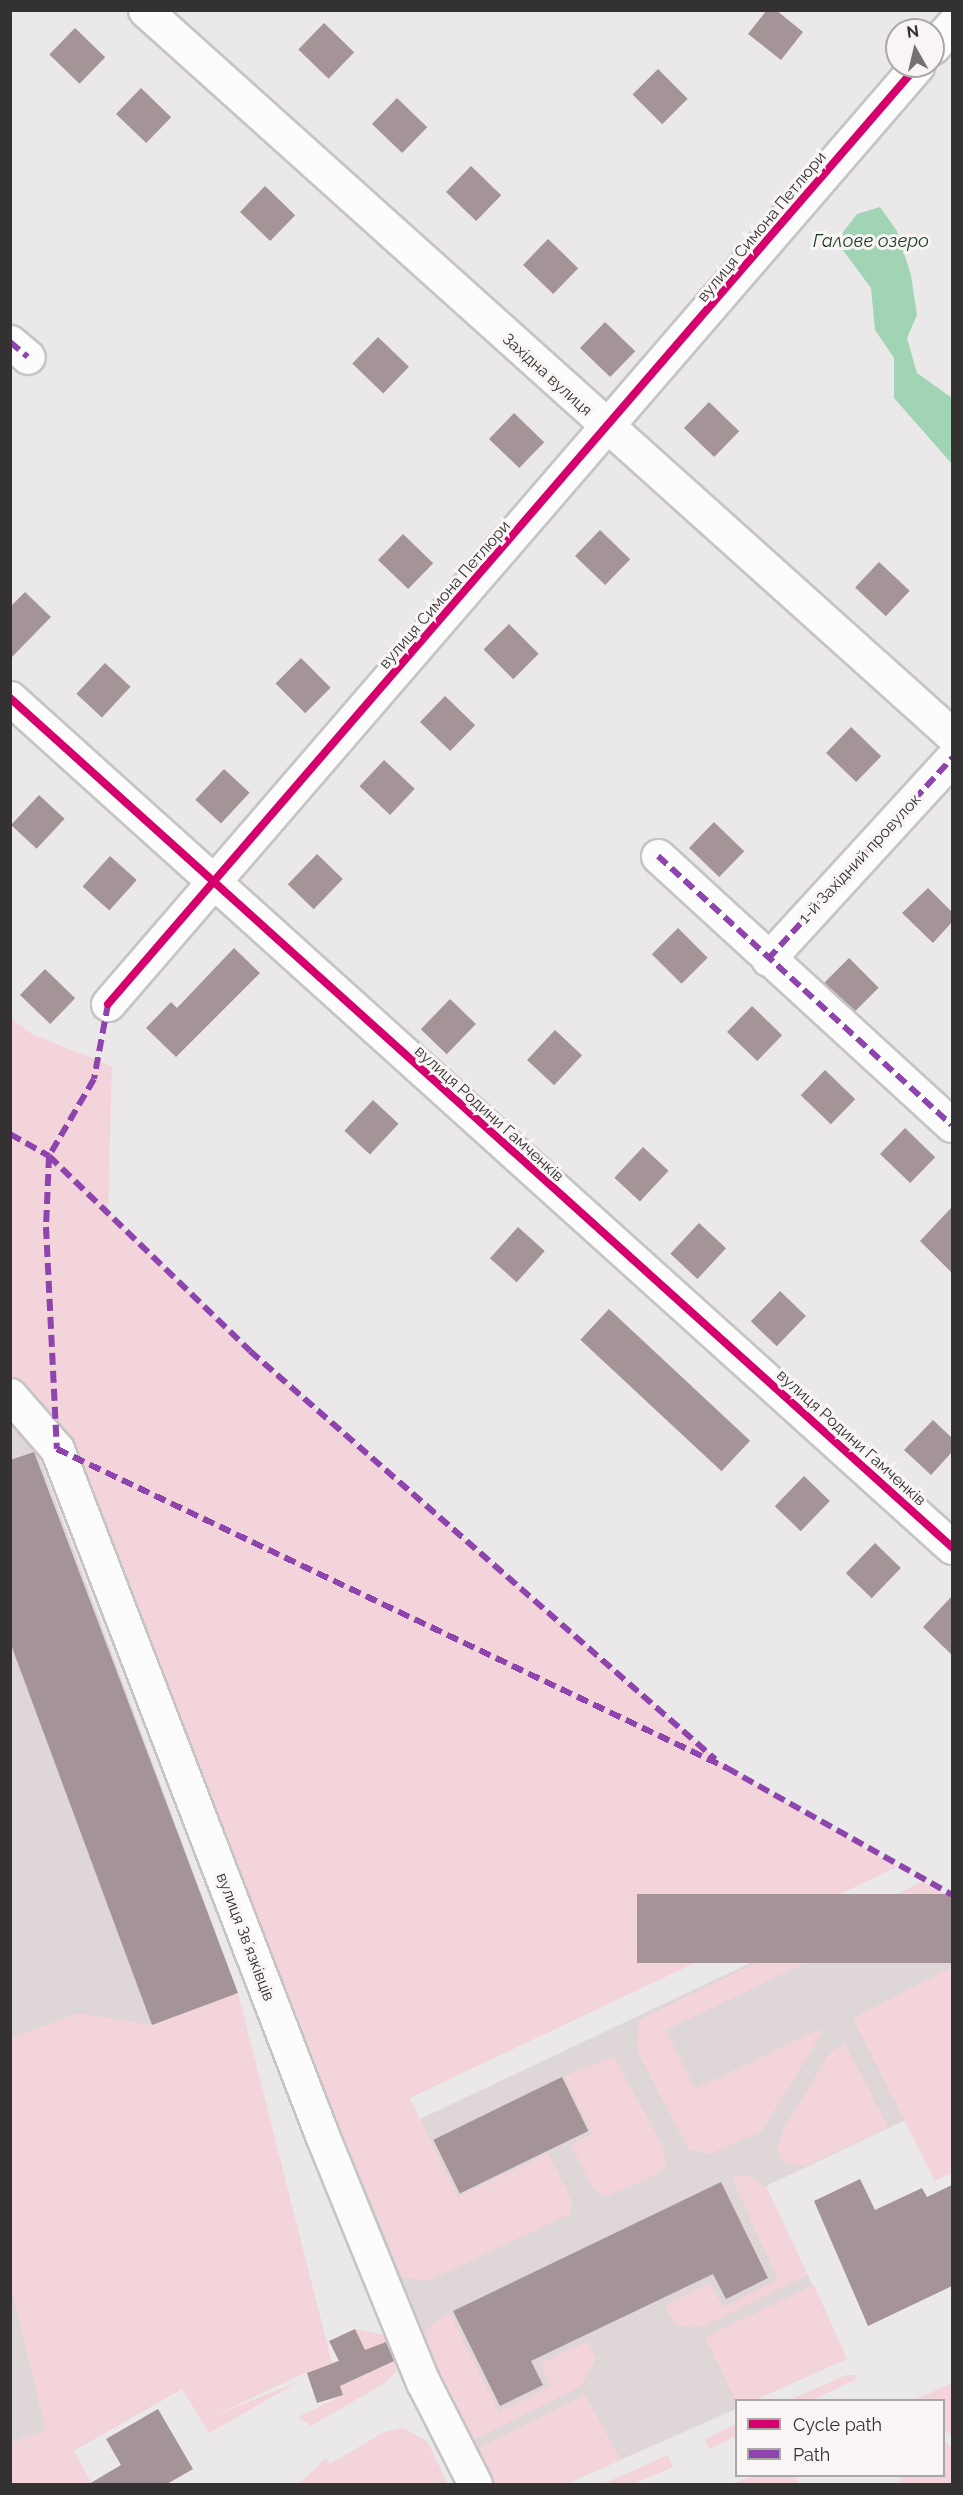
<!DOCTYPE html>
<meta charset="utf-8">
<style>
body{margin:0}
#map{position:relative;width:963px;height:2495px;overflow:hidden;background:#ebe8e9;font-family:Raleway,sans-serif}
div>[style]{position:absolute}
.built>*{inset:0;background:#dfd6d8}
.green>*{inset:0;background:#f3d4da}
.water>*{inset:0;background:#a1d4b4}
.building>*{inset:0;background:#a49498;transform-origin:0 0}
.roads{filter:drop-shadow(2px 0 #c6c4c4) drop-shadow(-2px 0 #c6c4c4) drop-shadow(0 2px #c6c4c4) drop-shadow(0 -2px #c6c4c4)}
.minor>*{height:33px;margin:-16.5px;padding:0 16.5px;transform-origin:16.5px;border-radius:16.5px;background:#fcfcfc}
.quiet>*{height:6px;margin-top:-3px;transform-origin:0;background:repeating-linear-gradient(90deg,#8e44ad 0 12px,transparent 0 18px)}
.cycleway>*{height:8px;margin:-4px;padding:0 4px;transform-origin:4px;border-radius:4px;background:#d6006c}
span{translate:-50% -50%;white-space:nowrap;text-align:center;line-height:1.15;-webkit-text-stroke:6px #f9f5f5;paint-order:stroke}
.street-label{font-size:16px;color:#333131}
.water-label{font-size:18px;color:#183825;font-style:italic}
.frame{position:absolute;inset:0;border:12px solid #333131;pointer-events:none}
.legend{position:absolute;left:735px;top:2399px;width:210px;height:78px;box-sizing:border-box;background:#f9f5f5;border:2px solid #aaa7a7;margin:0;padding:8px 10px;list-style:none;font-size:18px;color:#333131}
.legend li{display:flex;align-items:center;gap:12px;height:30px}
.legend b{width:30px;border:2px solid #aaa7a7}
.north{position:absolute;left:885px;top:18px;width:60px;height:60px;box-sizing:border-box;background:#f9f5f5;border:2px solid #aaa7a7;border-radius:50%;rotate:352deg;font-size:16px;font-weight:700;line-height:24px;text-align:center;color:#333131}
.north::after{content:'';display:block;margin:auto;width:21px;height:27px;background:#737171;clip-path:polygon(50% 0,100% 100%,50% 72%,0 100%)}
</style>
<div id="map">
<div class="built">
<i style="clip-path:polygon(10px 1417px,37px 1451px,238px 1993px,10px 2083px)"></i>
<i style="clip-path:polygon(922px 1882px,946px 1895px,952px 1908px,952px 2098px,766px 2186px,847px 2359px,754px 2400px,736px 2400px,736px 2409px,566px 2484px,494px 2484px,424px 2345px,350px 2152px)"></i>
<i style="clip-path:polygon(11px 2287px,46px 2430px,11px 2443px)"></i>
</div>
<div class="green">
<i style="clip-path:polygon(10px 1018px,32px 1034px,112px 1066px,108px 1213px,250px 1351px,727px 1768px,897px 1867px,410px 2098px,458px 2197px,548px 2153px,572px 2201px,570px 2214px,428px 2281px,402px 2277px,57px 1449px,11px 1395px)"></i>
<i style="clip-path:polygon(922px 1882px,946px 1895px,666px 2030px,695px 2089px,820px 2029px,822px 2033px,761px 2132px,709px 2154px,689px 2150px,637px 2051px,639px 2020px)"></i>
<i style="clip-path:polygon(952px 1967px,952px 2173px,935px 2181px,853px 2018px)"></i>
<i style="clip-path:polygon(238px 1993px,332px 2363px,338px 2360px,349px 2382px,374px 2370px,355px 2329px,390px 2336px,396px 2371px,385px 2383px,311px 2426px,298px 2417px,343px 2395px,307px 2372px,211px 2417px,300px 2381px,209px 2433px,182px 2389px,74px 2451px,92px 2484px,11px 2484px,10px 2444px,46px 2430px,11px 2287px,11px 2038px,78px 2013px,152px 2025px)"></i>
<i style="clip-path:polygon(845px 2044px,888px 2127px,805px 2166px,785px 2163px,777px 2149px,784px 2128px,831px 2051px)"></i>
<i style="clip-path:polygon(614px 2057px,663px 2146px,666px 2164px,660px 2173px,604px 2197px,591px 2185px,571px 2145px,592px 2134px,564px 2076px)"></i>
<i style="clip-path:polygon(745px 2174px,766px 2187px,808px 2275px,702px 2327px,675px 2325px,665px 2306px,710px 2283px,723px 2307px,778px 2280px,732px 2178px)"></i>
<i style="clip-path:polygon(814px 2285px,847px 2359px,754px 2400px,736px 2401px,705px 2337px)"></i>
<i style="clip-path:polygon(449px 2312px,499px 2412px,551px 2386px,540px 2364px,587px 2341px,596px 2359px,581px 2386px,471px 2441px,424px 2345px,426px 2330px)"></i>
<i style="clip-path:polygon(846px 2375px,856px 2375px,855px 2380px,812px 2400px,790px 2400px)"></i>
<i style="clip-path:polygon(952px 2383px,952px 2436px,944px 2429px,944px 2400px,914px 2400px)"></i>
<i style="clip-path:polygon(585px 2395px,621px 2460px,566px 2484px,494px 2484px,475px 2450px)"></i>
<i style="clip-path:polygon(736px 2424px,736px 2436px,709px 2449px,705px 2439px)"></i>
<i style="clip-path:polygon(403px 2428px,427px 2441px,448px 2484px,299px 2484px,326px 2458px,330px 2464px,384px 2432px)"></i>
<i style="clip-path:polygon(944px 2440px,952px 2448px,952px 2484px,900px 2484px,900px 2476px,944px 2476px)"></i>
<i style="clip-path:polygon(668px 2455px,673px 2467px,633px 2484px,603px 2484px)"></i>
<i style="clip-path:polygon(752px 2476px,796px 2476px,798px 2484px,732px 2484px)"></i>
</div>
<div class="water">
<i style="clip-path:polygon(880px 207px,897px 231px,911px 275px,917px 315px,907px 338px,917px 373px,952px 398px,952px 464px,894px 398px,894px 358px,875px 330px,871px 288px,842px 249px,843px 232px,857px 214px)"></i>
</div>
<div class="building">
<i style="clip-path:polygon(767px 10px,776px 10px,803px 32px,781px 60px,748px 34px)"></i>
<i style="left:324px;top:23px;width:42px;height:37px;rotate:44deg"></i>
<i style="left:75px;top:28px;width:42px;height:37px;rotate:44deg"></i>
<i style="left:658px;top:69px;width:42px;height:36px;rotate:45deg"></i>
<i style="left:141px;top:88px;width:42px;height:36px;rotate:44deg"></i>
<i style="left:397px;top:98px;width:42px;height:36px;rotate:44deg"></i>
<i style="left:471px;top:166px;width:42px;height:36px;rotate:44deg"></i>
<i style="left:265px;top:186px;width:42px;height:36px;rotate:44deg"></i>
<i style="left:548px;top:239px;width:42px;height:36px;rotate:44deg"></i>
<i style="left:605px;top:322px;width:42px;height:36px;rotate:44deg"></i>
<i style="left:378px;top:337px;width:43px;height:37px;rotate:44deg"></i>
<i style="left:709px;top:402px;width:42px;height:36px;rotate:44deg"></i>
<i style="left:514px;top:413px;width:42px;height:36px;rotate:44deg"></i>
<i style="left:600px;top:530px;width:42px;height:36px;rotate:44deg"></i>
<i style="left:403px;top:534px;width:42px;height:36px;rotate:44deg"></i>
<i style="left:879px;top:562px;width:42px;height:35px;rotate:43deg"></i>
<i style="clip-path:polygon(25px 592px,51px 617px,10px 659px,10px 607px)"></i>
<i style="left:509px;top:624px;width:42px;height:36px;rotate:45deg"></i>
<i style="left:301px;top:658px;width:42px;height:36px;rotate:45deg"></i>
<i style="left:105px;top:663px;width:35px;height:42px;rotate:43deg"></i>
<i style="left:445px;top:696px;width:42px;height:36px;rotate:44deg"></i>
<i style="left:851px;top:727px;width:42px;height:36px;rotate:44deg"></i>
<i style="left:384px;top:760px;width:42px;height:36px;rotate:43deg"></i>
<i style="left:224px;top:769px;width:35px;height:42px;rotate:43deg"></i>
<i style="left:39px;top:795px;width:35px;height:41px;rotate:43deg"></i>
<i style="left:714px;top:822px;width:42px;height:36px;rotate:44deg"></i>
<i style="left:317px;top:854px;width:36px;height:42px;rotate:44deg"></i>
<i style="left:110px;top:856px;width:36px;height:41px;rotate:42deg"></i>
<i style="clip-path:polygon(928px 888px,952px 912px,952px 922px,933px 943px,902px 913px)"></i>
<i style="left:678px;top:928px;width:42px;height:37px;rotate:45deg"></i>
<i style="clip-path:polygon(234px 948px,260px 973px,176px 1057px,146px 1028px,171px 1002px,177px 1008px)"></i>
<i style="left:849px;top:958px;width:42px;height:35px;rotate:45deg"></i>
<i style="left:45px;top:969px;width:42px;height:36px;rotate:44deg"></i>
<i style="left:450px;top:999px;width:36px;height:42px;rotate:44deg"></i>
<i style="left:752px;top:1006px;width:42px;height:36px;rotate:44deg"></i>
<i style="left:555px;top:1030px;width:37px;height:41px;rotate:43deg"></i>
<i style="left:825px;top:1070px;width:42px;height:35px;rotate:44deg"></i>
<i style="left:373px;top:1100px;width:35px;height:42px;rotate:43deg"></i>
<i style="left:905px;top:1128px;width:42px;height:36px;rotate:44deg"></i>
<i style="left:643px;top:1147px;width:35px;height:42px;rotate:43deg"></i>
<i style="clip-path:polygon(952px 1207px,952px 1273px,920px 1241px)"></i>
<i style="left:699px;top:1223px;width:37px;height:42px;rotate:43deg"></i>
<i style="left:518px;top:1227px;width:36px;height:42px;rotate:42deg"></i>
<i style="left:780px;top:1291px;width:36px;height:42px;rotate:44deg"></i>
<i style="left:609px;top:1309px;width:193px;height:42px;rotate:43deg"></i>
<i style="clip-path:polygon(933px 1420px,952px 1438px,952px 1452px,931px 1475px,904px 1450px)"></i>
<i style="clip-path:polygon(34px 1452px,238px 1993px,152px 2025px,10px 1642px,10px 1460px)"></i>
<i style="left:804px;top:1476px;width:36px;height:42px;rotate:44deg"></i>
<i style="left:875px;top:1543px;width:36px;height:42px;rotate:44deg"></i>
<i style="clip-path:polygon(952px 1596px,952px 1655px,923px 1627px)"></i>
<i style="left:952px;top:1894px;width:69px;height:315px;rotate:90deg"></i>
<i style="left:562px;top:2077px;width:60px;height:143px;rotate:64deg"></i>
<i style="clip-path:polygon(860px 2179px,875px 2210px,922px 2188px,927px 2197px,952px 2185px,952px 2286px,868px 2326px,814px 2201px)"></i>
<i style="clip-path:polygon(721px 2182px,768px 2278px,726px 2299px,713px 2274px,531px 2361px,543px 2385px,500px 2406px,453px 2311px)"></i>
<i style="clip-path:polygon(355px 2329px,365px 2350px,386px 2342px,394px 2361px,340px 2386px,343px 2395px,317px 2403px,307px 2373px,339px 2361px,329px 2341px)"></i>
<i style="clip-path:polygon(158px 2409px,193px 2469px,167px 2484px,89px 2484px,121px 2465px,106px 2439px)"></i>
</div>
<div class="roads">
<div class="minor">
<i style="left:145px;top:10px;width:1085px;rotate:41.94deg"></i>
<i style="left:933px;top:47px;width:29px;rotate:-49deg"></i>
<i style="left:10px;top:342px;width:23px;rotate:40deg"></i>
<i style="left:10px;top:698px;width:1268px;rotate:42.03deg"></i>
<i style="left:658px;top:856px;width:398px;rotate:42.5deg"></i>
<i style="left:768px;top:959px;width:273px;rotate:-47.5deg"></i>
<i style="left:108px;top:1004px;width:1239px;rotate:-49.22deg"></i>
<i style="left:10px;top:1395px;width:72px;rotate:49deg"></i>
<i style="left:57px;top:1449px;width:735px;rotate:68.88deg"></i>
<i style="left:322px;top:2135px;width:267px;rotate:67.8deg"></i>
<i style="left:423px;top:2382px;width:114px;rotate:63deg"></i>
</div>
</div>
<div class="quiet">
<i style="left:10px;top:342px;width:23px;rotate:40deg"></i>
<i style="left:658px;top:856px;width:398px;rotate:42.5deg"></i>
<i style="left:768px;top:959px;width:273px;rotate:-47.5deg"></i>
<i style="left:108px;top:1004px;width:76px;rotate:100.6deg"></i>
<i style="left:94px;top:1079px;width:89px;rotate:120.3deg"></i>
<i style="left:49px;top:1156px;width:71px;rotate:92.4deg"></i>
<i style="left:46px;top:1227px;width:222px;rotate:87.2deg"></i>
<i style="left:57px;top:1449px;width:742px;rotate:25.46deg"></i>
<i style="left:727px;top:1768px;width:258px;rotate:29.4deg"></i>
<i style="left:10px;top:1134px;width:45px;rotate:29.4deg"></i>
<i style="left:49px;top:1156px;width:280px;rotate:44.1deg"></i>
<i style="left:250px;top:1351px;width:619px;rotate:41.26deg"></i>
</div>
<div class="cycleway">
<i style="left:10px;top:698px;width:1268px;rotate:42.03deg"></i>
<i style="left:108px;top:1004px;width:1239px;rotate:-49.22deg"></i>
</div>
<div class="street-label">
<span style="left:762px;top:227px;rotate:-50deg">вулиця Симона Петлюри</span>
<span style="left:547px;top:375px;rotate:42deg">Західна вулиця</span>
<span style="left:445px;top:595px;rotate:-49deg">вулиця Симона Петлюри</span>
<span style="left:860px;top:859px;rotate:-47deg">1-й Західний провулок</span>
<span style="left:489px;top:1114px;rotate:42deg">вулиця Родини Гамченків</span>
<span style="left:851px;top:1438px;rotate:42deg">вулиця Родини Гамченків</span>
<span style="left:245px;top:1937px;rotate:69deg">вулиця Звʼязківців</span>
</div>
<div class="water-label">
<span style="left:871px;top:241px">Галове озеро</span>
</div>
<div class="frame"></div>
<ul class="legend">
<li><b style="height:8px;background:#d6006c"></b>Cycle path</li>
<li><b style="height:8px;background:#8e44ad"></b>Path</li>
</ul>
<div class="north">N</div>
</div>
